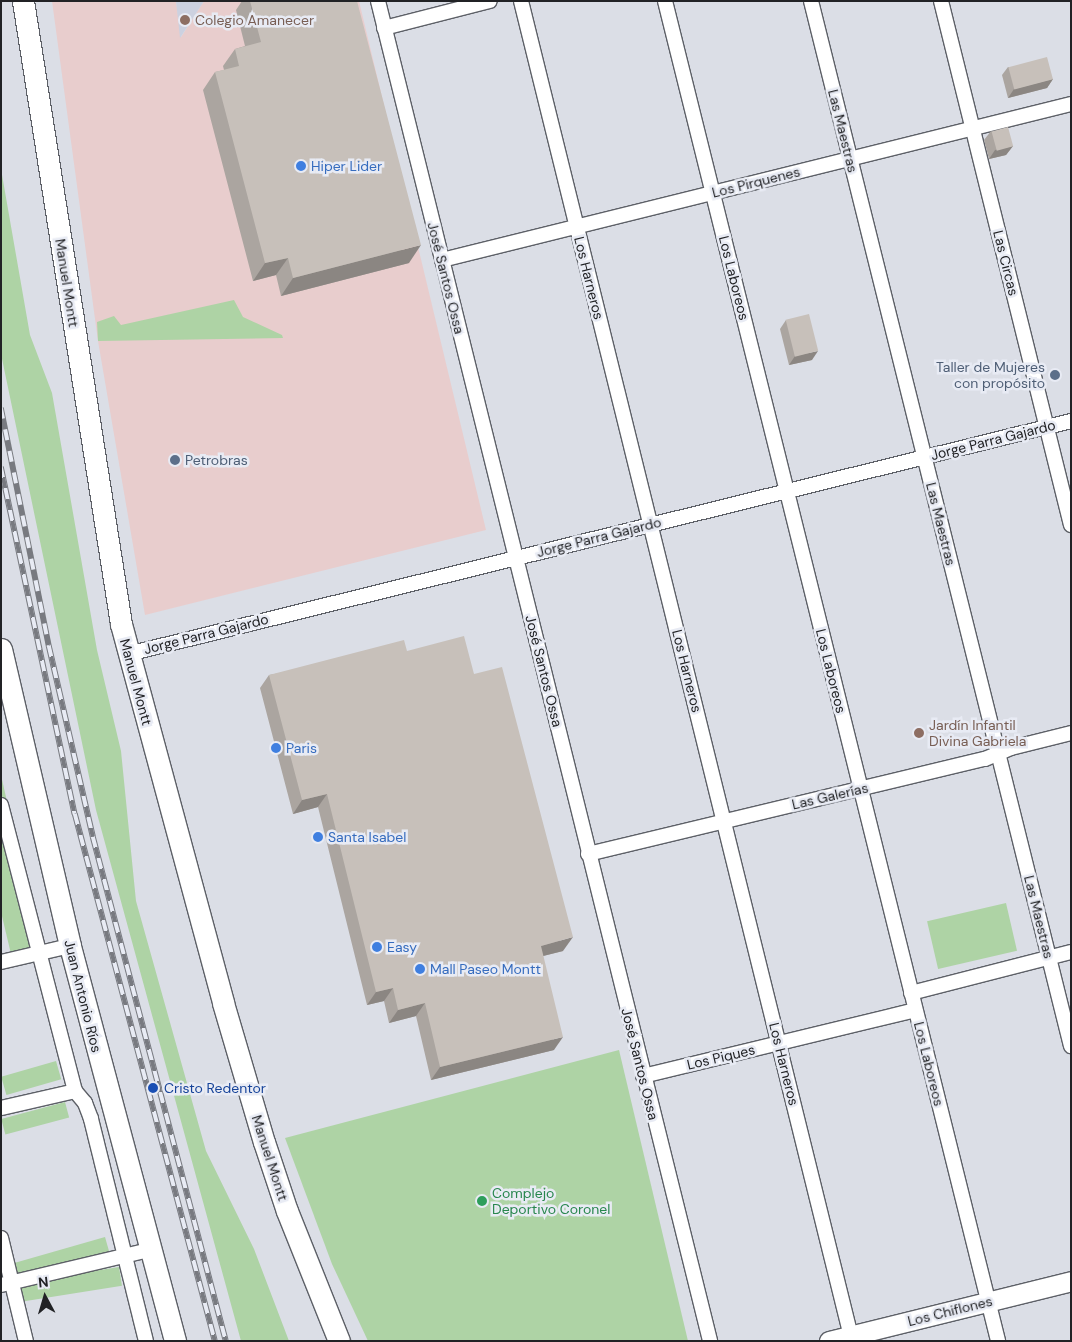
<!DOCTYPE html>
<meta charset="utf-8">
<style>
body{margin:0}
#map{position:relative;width:1072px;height:1342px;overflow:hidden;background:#dbdee6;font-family:"DM Sans",sans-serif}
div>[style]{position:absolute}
.commercial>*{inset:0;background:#e8cdcd}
.built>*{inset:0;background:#ccd1e0}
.green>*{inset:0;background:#aed3a5;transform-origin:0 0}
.roads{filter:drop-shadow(1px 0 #5d6067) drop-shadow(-1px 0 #5d6067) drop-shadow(0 1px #5d6067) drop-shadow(0 -1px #5d6067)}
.street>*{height:14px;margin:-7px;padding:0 7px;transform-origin:7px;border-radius:7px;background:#fff}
.secondary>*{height:19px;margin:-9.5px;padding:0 9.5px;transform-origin:9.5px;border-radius:9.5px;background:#fff}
.primary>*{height:21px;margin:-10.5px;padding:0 10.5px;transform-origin:10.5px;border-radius:10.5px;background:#fff}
.rail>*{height:5.5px;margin-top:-2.75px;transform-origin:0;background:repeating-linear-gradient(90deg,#e8ebf4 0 11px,#787a80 0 22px);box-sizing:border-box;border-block:1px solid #787a80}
.wall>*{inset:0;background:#aba5a0}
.shaded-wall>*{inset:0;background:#8b8682}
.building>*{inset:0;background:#c7c0ba;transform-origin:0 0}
.dots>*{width:14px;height:14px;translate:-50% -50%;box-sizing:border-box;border:2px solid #e8ebf4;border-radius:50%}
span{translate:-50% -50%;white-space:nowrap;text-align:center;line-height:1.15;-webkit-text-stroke:5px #e8ebf4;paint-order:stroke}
.education-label{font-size:14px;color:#785e54}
.left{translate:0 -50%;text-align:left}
.street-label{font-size:14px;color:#212225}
.shop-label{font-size:14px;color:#366cbe}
.service-label{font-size:14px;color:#4e5e75}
.right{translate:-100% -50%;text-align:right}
.transit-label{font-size:14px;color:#164399}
.leisure-label{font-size:14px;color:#27864d}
.frame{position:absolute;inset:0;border:2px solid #212225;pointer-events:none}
.north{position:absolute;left:20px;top:1272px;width:50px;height:50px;-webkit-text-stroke:4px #e8ebf4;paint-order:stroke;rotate:354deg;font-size:14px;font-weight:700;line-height:20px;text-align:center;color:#212225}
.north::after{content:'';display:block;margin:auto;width:18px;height:22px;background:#212225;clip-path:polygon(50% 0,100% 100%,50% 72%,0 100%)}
</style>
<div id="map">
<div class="commercial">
<i style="clip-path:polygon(52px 1px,176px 1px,181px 37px,204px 1px,359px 1px,486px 530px,145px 615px,98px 341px)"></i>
</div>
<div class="built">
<i style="clip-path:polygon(176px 1px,204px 1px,180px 38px)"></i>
</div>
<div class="green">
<i style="clip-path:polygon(1px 169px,30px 335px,52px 393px,97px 650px,121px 751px,136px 901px,206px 1151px,254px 1249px,289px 1341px,241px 1341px,96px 810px,1px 354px)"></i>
<i style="clip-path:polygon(234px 300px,243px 317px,282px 335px,283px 338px,98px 341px,97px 322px,114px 316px,121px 325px)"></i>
<i style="clip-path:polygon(1px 775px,40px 948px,11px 954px,1px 912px)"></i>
<i style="left:1006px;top:903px;width:49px;height:81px;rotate:77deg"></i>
<i style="clip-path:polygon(619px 1050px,688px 1341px,368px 1341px,332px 1264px,285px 1138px)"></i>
<i style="left:56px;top:1061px;width:19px;height:57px;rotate:74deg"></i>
<i style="left:65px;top:1102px;width:16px;height:66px;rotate:75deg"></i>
<i style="left:105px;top:1237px;width:15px;height:98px;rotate:74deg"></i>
<i style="left:119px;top:1267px;width:19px;height:102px;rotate:81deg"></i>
</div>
<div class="roads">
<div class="street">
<i style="left:378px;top:1px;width:1381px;rotate:76.08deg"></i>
<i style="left:521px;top:1px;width:1380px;rotate:76.12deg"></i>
<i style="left:665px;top:1px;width:1381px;rotate:76.04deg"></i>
<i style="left:811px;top:1px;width:1077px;rotate:76.03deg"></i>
<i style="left:941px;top:1px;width:540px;rotate:76.07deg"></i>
<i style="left:384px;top:28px;width:109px;rotate:-14.3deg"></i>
<i style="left:442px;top:260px;width:648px;rotate:-13.93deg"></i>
<i style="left:128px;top:654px;width:971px;rotate:-13.88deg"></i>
<i style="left:1px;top:805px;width:295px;rotate:75.5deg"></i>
<i style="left:75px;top:1091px;width:16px;rotate:50deg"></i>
<i style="left:85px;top:1103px;width:17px;rotate:69deg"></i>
<i style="left:91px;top:1119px;width:229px;rotate:76.1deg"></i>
<i style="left:588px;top:854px;width:408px;rotate:-13.5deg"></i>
<i style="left:985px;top:759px;width:28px;rotate:-23deg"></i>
<i style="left:1011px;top:748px;width:62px;rotate:-14deg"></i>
<i style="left:1px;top:962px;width:71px;rotate:-13.1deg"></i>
<i style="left:911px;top:993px;width:165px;rotate:-14.4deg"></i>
<i style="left:643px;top:1076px;width:280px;rotate:-13.6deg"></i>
<i style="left:1px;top:1108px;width:76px;rotate:-12.9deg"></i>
<i style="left:1px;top:1238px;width:106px;rotate:76.4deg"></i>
<i style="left:1px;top:1285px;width:152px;rotate:-13.3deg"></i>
</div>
<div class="secondary">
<i style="left:829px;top:1341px;width:249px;rotate:-13.9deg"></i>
</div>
<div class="primary">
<i style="left:23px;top:1px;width:631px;rotate:81.06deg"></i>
<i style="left:121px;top:624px;width:392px;rotate:74.9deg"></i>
<i style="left:223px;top:1003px;width:145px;rotate:73.6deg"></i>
<i style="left:264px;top:1142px;width:73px;rotate:71.6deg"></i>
<i style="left:287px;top:1211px;width:140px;rotate:68.2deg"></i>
<i style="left:1px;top:649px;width:305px;rotate:76.9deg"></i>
<i style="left:70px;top:946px;width:409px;rotate:75.1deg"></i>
</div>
</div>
<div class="rail">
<i style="left:1px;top:408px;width:243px;rotate:78.6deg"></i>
<i style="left:49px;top:646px;width:196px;rotate:77deg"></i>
<i style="left:93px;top:837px;width:521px;rotate:75.22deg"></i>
<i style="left:1px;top:467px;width:355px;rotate:78deg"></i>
<i style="left:75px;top:814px;width:545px;rotate:75.12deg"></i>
</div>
<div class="wall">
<i style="clip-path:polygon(242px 1px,250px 1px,409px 263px,281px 296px,276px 275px,253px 281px,203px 90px,215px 72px,224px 70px,223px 66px,235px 49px,245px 46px,236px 10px)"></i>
<i style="clip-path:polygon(1008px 67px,1053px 79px,1047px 88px,1008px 98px,1002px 75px)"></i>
<i style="clip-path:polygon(991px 131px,1013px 146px,1006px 155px,989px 159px,984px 140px)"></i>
<i style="clip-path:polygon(786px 320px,812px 360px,789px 365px,780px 329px)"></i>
<i style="clip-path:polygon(407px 651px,474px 674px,563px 951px,543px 956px,554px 1050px,431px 1080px,416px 1016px,389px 1023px,384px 1001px,367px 1005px,318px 807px,293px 814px,260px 688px,269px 675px)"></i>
</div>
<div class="shaded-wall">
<i style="clip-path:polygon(1053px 79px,1047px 88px,1008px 98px,1014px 89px)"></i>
<i style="clip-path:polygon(1013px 146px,1006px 155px,989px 159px,995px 150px)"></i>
<i style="clip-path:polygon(421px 245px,409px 263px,281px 296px,293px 278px)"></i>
<i style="clip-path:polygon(288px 258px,276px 275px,253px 281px,265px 263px)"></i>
<i style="clip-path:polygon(818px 351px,812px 360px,789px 365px,795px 356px)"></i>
<i style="clip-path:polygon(327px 794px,318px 807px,293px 814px,302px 800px)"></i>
<i style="clip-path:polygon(573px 937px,563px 951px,531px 959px,541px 946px)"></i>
<i style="clip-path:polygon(393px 988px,384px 1001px,367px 1005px,376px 992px)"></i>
<i style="clip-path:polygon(425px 1003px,416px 1016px,389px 1023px,398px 1010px)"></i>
<i style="clip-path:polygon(563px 1037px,554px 1050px,431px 1080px,440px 1067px)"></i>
</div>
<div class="building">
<i style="clip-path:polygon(250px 1px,357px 1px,421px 245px,293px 278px,288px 258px,265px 263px,215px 72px,239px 66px,235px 49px,261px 42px)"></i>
<i style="left:1047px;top:57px;width:23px;height:40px;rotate:75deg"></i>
<i style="left:1008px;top:127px;width:20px;height:17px;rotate:75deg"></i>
<i style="left:809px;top:314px;width:38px;height:24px;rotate:76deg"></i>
<i style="clip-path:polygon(464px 636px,474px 674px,502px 667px,573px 937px,541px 946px,563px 1037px,440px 1067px,425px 1003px,398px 1010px,393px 988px,376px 992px,327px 794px,302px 800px,269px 675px,404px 640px,407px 651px)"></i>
</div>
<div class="dots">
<i style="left:185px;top:20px;background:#8d6e63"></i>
<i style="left:301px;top:166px;background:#3f7fe0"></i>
<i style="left:1055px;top:375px;background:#5c6f8a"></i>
<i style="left:175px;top:460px;background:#5c6f8a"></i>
<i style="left:919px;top:733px;background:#8d6e63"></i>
<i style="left:276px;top:748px;background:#3f7fe0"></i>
<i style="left:318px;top:837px;background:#3f7fe0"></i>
<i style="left:377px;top:947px;background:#3f7fe0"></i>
<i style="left:420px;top:969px;background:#3f7fe0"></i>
<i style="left:153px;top:1088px;background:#1a4fb4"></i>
<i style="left:482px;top:1201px;background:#2e9e5b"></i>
</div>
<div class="education-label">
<span class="left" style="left:195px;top:20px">Colegio Amanecer</span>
<span class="left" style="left:929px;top:733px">Jardín Infantil<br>Divina Gabriela</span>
</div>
<div class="street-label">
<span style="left:843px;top:131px;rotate:76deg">Las Maestras</span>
<span style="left:756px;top:182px;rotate:-14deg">Los Pirquenes</span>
<span style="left:1006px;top:263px;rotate:76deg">Las Circas</span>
<span style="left:446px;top:278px;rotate:76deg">José Santos Ossa</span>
<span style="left:589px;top:278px;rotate:76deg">Los Harneros</span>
<span style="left:734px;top:278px;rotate:76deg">Los Laboreos</span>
<span style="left:67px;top:283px;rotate:81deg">Manuel Montt</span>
<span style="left:993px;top:440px;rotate:-14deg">Jorge Parra Gajardo</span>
<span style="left:941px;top:524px;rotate:76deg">Las Maestras</span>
<span style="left:599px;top:537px;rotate:-14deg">Jorge Parra Gajardo</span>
<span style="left:206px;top:634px;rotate:-14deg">Jorge Parra Gajardo</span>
<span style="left:544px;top:671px;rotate:76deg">José Santos Ossa</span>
<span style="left:687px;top:671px;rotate:76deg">Los Harneros</span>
<span style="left:831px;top:671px;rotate:76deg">Los Laboreos</span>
<span style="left:136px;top:682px;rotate:75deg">Manuel Montt</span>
<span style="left:830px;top:796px;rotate:-13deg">Las Galerías</span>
<span style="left:1039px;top:917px;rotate:76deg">Las Maestras</span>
<span style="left:83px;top:996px;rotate:76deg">Juan Antonio Ríos</span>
<span style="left:721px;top:1057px;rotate:-13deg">Los Piques</span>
<span style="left:640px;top:1064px;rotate:76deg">José Santos Ossa</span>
<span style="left:784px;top:1064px;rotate:76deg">Los Harneros</span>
<span style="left:929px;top:1064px;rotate:76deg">Los Laboreos</span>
<span style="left:270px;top:1158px;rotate:72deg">Manuel Montt</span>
<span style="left:950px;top:1311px;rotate:-14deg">Los Chiflones</span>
</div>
<div class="shop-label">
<span class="left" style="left:311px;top:166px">Hiper Lider</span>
<span class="left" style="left:286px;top:748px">Paris</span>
<span class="left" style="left:328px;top:837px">Santa Isabel</span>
<span class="left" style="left:387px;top:947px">Easy</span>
<span class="left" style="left:430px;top:969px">Mall Paseo Montt</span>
</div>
<div class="service-label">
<span class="right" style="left:1045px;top:375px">Taller de Mujeres<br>con propósito</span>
<span class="left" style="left:185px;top:460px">Petrobras</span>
</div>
<div class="transit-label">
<span class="left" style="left:164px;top:1088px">Cristo Redentor</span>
</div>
<div class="leisure-label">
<span class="left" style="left:492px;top:1201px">Complejo<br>Deportivo Coronel</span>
</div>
<div class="frame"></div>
<div class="north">N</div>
</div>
